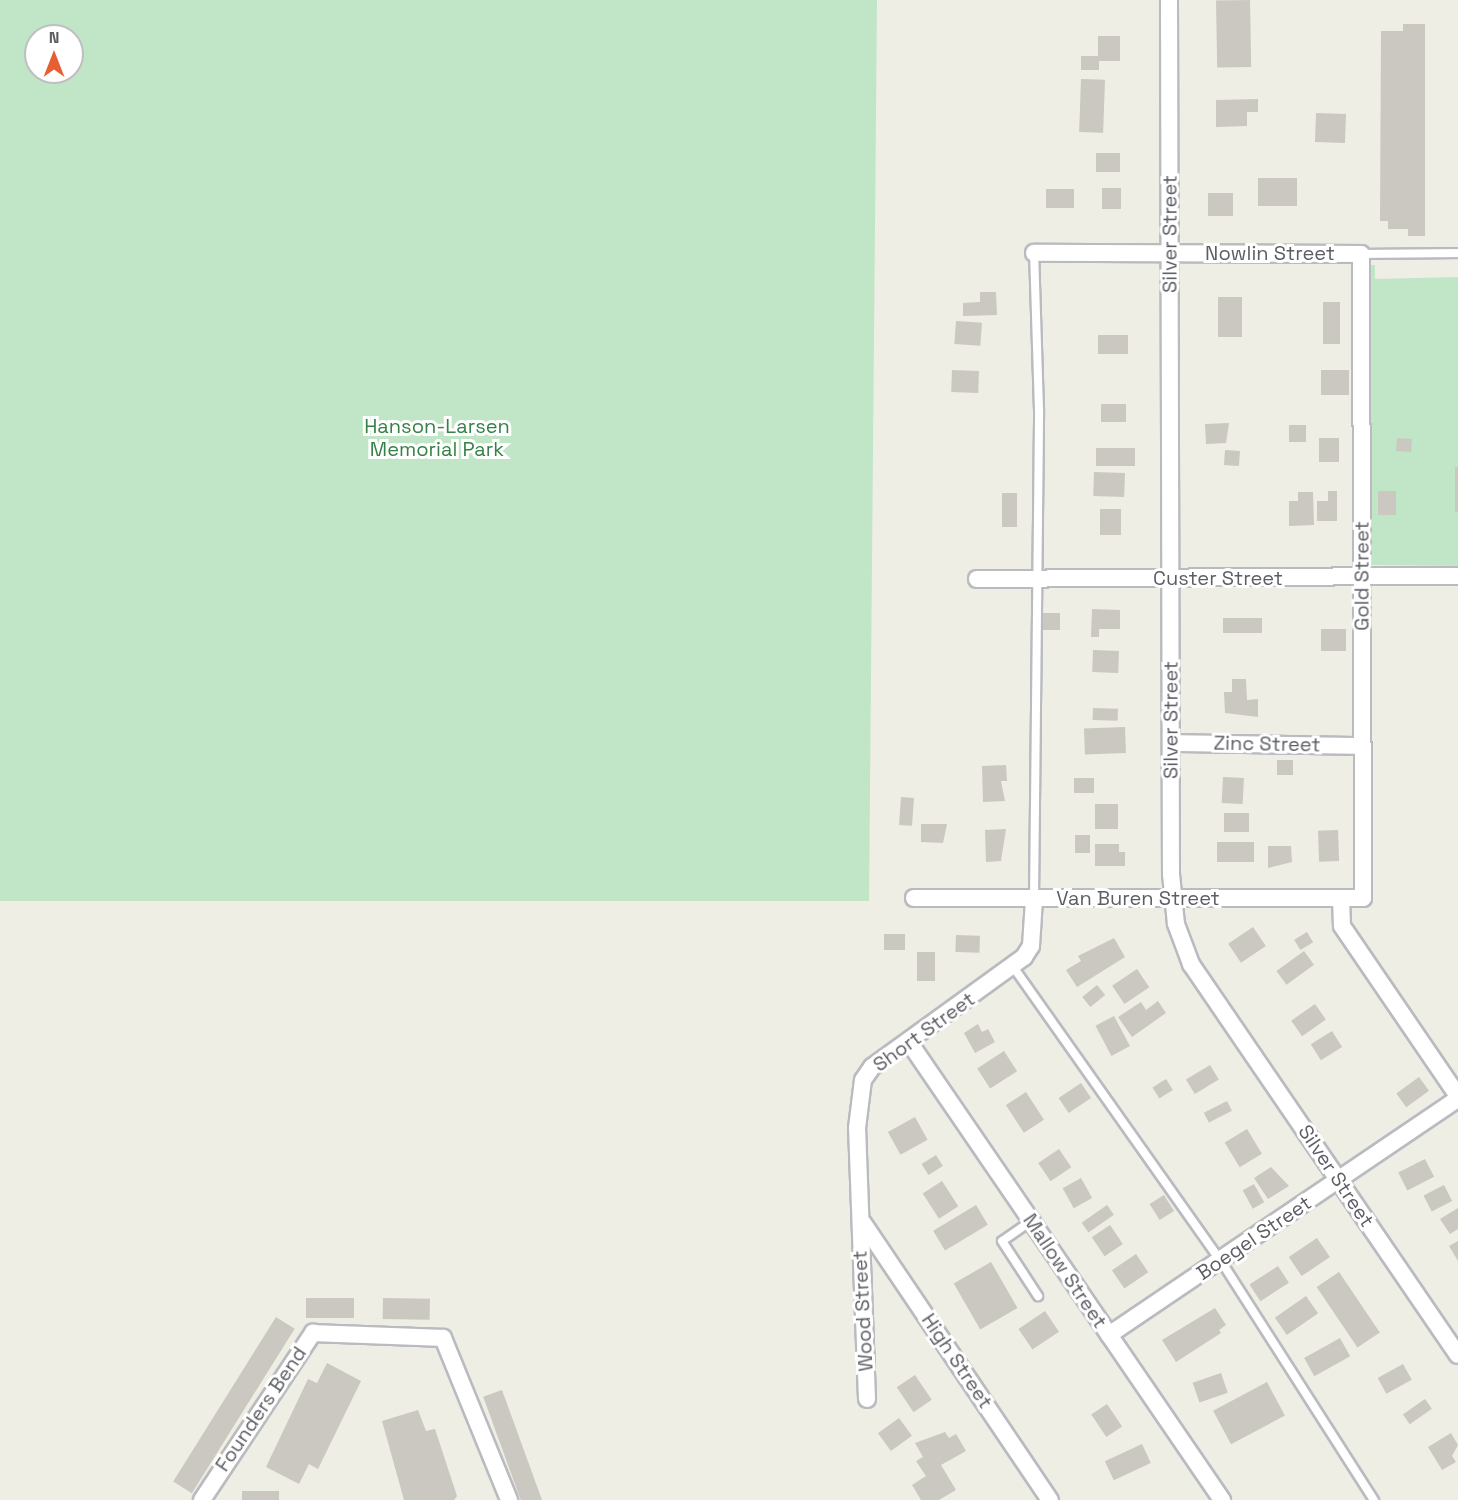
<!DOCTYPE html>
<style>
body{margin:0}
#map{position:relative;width:1458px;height:1500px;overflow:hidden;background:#eeeee4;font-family:"Space Grotesk",sans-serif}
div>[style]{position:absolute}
.green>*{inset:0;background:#c1e5c7}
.building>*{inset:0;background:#cac8c1;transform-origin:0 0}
.roads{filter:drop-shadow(2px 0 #b9bbc0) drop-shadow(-2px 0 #b9bbc0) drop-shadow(0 2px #b9bbc0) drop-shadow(0 -2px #b9bbc0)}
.service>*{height:8px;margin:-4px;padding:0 4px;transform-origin:4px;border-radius:4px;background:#fff}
.minor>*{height:16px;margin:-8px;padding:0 8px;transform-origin:8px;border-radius:8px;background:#fff}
span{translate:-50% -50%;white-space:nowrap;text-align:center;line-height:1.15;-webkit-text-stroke:6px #fff;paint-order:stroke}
.street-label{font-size:20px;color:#5c5e64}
.park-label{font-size:20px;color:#368246}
.north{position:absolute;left:24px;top:24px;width:60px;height:60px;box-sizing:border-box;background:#fff;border:2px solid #bebfc1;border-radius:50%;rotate:0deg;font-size:16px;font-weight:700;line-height:24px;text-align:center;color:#5c5e64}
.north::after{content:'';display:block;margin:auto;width:21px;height:27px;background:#e65f33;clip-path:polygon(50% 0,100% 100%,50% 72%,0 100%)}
</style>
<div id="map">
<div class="green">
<i style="clip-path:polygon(evenodd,0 0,877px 0,869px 901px,0 901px,0 0,36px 36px,72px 36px,72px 72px,36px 72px,36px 36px)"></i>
<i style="clip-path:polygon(1368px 265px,1375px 265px,1375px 279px,1458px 277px,1458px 566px,1370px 565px)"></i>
</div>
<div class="building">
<i style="left:1250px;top:0;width:67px;height:34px;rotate:89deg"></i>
<i style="clip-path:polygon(1403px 24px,1425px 24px,1425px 236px,1408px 236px,1408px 229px,1388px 229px,1388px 221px,1380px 221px,1381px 31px,1403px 31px)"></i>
<i style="clip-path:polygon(1098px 36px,1120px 36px,1120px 61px,1099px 61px,1099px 70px,1081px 70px,1081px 56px,1098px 56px)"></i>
<i style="left:1081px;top:79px;width:24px;height:53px;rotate:2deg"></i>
<i style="clip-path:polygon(1258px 99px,1258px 112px,1247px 112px,1247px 126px,1216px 127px,1216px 100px)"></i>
<i style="left:1316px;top:113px;width:30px;height:29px;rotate:2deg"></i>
<i style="left:1096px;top:153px;width:24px;height:19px"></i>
<i style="left:1258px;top:178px;width:39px;height:28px"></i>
<i style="left:1102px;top:188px;width:19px;height:21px"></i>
<i style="left:1074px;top:189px;width:19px;height:28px;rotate:90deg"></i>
<i style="left:1208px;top:193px;width:25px;height:23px"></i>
<i style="clip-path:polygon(980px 292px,996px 292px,997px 315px,963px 316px,963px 303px,980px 302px)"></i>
<i style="left:1218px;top:297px;width:24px;height:40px"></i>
<i style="left:1323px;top:302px;width:17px;height:42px"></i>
<i style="left:956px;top:321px;width:26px;height:23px;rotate:4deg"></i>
<i style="left:1098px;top:335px;width:30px;height:19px"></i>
<i style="left:952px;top:370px;width:27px;height:22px;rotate:2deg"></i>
<i style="left:1321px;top:370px;width:28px;height:25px"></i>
<i style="left:1101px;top:404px;width:25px;height:18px"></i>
<i style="clip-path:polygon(1229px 423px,1226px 443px,1206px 444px,1205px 424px)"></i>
<i style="left:1289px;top:425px;width:17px;height:17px"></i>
<i style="left:1319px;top:438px;width:20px;height:24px"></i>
<i style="left:1397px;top:438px;width:15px;height:13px;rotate:4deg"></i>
<i style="left:1096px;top:448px;width:39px;height:18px"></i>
<i style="left:1225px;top:450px;width:15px;height:15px;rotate:4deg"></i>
<i style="left:1455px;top:467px;width:3px;height:45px"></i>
<i style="left:1094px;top:472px;width:31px;height:24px;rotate:2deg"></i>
<i style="clip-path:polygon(1328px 491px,1337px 491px,1337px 521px,1317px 521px,1317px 501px,1328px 501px)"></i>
<i style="left:1378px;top:491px;width:18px;height:24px"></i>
<i style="clip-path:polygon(1298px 492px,1313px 492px,1314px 525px,1289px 526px,1289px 501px,1298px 501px)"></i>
<i style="left:1017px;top:493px;width:34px;height:15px;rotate:90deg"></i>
<i style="left:1100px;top:509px;width:21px;height:26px"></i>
<i style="clip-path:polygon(1092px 609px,1120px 610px,1120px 629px,1099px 629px,1099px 637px,1091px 637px)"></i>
<i style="left:1043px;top:613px;width:17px;height:17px"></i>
<i style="left:1262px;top:618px;width:15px;height:39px;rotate:90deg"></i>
<i style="left:1321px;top:629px;width:25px;height:22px"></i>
<i style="left:1093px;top:650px;width:26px;height:22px;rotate:2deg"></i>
<i style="clip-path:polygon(1232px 679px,1246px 679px,1247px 700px,1258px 699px,1258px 717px,1225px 713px,1224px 692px,1232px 692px)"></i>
<i style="left:1093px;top:708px;width:25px;height:12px;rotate:2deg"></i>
<i style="left:1125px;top:727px;width:26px;height:41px;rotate:88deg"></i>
<i style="left:1277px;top:760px;width:16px;height:15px"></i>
<i style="clip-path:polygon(1006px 765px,1007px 781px,1001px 781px,1005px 801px,983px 802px,982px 766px)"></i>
<i style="left:1223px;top:777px;width:21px;height:26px;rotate:3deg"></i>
<i style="left:1074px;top:778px;width:20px;height:15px"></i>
<i style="left:901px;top:797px;width:13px;height:28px;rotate:4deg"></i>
<i style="left:1095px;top:804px;width:23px;height:25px"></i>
<i style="left:1224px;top:813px;width:25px;height:19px"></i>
<i style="clip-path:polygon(921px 824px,947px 824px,943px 843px,921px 842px)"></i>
<i style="clip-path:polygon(1006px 829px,1001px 861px,986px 862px,985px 830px)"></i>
<i style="left:1338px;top:830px;width:31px;height:20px;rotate:88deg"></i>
<i style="left:1075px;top:835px;width:15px;height:18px"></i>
<i style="left:1254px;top:842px;width:20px;height:37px;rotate:90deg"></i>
<i style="clip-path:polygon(1095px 844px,1119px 844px,1119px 852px,1125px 852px,1125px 866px,1095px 866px)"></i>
<i style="clip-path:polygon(1268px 846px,1291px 846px,1292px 862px,1268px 868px)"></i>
<i style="left:1253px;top:927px;width:23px;height:30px;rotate:56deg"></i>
<i style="left:1307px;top:932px;width:12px;height:15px;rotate:59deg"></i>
<i style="left:905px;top:934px;width:16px;height:21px;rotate:90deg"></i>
<i style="left:956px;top:935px;width:24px;height:17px;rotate:2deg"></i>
<i style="clip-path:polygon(1114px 938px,1125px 957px,1077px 987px,1066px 970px,1081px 961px,1078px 956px)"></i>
<i style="left:1304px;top:951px;width:17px;height:34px;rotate:54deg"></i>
<i style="left:917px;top:952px;width:18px;height:29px"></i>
<i style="left:1137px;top:969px;width:22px;height:30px;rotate:56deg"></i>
<i style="left:1097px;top:985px;width:13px;height:19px;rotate:51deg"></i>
<i style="clip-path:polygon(1158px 1001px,1166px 1013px,1132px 1037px,1118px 1017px,1141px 1002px,1146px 1010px)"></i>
<i style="left:1315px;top:1004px;width:19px;height:29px;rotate:55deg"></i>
<i style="left:1114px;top:1016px;width:34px;height:21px;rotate:62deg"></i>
<i style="clip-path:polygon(978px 1024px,982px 1032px,988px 1029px,995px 1042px,975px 1053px,964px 1033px)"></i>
<i style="left:1332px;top:1031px;width:19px;height:25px;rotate:58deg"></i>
<i style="left:1004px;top:1051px;width:24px;height:32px;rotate:57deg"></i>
<i style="left:1210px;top:1065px;width:17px;height:28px;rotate:59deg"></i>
<i style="left:1419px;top:1077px;width:17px;height:28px;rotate:54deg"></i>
<i style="left:1166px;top:1079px;width:13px;height:16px;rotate:58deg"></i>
<i style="left:1081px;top:1083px;width:18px;height:27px;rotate:56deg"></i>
<i style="left:1026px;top:1092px;width:33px;height:24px;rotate:57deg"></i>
<i style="left:1227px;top:1101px;width:11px;height:26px;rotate:63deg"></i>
<i style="left:915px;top:1117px;width:26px;height:31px;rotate:61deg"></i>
<i style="left:1247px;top:1129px;width:29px;height:26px;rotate:59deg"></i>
<i style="left:1059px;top:1149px;width:22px;height:25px;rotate:56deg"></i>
<i style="left:936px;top:1155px;width:13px;height:17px;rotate:58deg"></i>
<i style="left:1425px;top:1159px;width:20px;height:30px;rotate:63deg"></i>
<i style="clip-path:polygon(1271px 1167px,1289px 1186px,1268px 1199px,1254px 1178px)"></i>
<i style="left:1081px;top:1178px;width:23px;height:21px;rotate:61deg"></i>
<i style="left:942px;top:1181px;width:30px;height:23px;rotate:57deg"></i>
<i style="left:1254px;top:1184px;width:21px;height:13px;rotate:61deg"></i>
<i style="left:1444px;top:1185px;width:18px;height:23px;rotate:63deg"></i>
<i style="left:1164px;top:1195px;width:19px;height:17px;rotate:58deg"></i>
<i style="left:976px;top:1205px;width:23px;height:50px;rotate:59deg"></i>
<i style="left:1107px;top:1205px;width:12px;height:31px;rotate:55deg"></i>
<i style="clip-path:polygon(1458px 1208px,1458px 1229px,1450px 1234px,1440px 1219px)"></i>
<i style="left:1110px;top:1225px;width:23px;height:22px;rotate:56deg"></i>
<i style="left:1317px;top:1238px;width:23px;height:34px;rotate:56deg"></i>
<i style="clip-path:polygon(1458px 1241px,1458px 1261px,1449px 1246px)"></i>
<i style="left:1136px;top:1254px;width:22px;height:29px;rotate:56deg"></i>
<i style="left:991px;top:1262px;width:53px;height:43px;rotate:60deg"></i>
<i style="left:1278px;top:1266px;width:20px;height:34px;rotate:57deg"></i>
<i style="left:1339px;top:1272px;width:73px;height:27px;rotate:56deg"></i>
<i style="left:1306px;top:1296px;width:21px;height:38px;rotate:55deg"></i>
<i style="left:306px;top:1298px;width:48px;height:20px"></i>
<i style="left:383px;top:1298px;width:47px;height:21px;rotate:1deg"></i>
<i style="clip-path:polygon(1215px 1308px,1226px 1325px,1219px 1330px,1221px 1333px,1176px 1362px,1162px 1340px)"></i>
<i style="left:1045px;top:1311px;width:25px;height:32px;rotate:56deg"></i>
<i style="left:276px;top:1317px;width:22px;height:194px;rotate:32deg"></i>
<i style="left:1340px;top:1338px;width:21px;height:41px;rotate:61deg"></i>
<i style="clip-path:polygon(327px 1363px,361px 1381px,318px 1469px,309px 1464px,299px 1484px,266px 1467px,308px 1379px,317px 1383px)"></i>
<i style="left:1403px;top:1364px;width:18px;height:29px;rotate:61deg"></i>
<i style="left:1221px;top:1373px;width:21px;height:30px;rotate:71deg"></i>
<i style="left:915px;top:1375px;width:30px;height:22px;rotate:56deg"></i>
<i style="left:1267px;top:1382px;width:38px;height:61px;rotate:62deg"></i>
<i style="left:502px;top:1390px;width:117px;height:20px;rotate:70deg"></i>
<i style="left:1425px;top:1399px;width:12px;height:27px;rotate:55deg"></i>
<i style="left:1107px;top:1404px;width:27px;height:19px;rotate:56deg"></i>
<i style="clip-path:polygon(418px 1410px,426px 1431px,435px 1429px,457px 1496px,454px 1500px,404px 1500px,382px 1421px)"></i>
<i style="left:899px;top:1418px;width:22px;height:26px;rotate:54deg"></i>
<i style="clip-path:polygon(945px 1432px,949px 1438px,956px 1434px,966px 1451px,941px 1465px,956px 1490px,939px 1500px,921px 1500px,912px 1485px,926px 1476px,916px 1461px,923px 1457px,915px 1443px)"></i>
<i style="clip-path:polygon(1451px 1433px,1458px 1445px,1452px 1456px,1456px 1462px,1442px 1470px,1428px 1447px)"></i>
<i style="left:1142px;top:1444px;width:21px;height:41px;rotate:65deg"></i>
<i style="left:242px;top:1491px;width:37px;height:9px"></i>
</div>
<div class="roads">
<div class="service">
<i style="left:1361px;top:254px;width:97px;rotate:-0.6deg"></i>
<i style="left:1034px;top:899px;width:489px;rotate:-89.4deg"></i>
<i style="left:1039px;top:410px;width:157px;rotate:-91.8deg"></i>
<i style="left:1014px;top:968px;width:359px;rotate:54.8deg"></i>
<i style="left:1221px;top:1261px;width:284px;rotate:57.4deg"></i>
<i style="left:1031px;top:1221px;width:35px;rotate:145deg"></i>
<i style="left:1002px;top:1241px;width:66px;rotate:56.8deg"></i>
</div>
<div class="minor">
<i style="left:1169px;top:0;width:874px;rotate:89.87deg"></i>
<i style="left:1171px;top:874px;width:50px;rotate:84.3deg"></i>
<i style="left:1176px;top:924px;width:43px;rotate:69.4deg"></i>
<i style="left:1191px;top:964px;width:473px;rotate:55.7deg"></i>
<i style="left:977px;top:579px;width:481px;rotate:-0.4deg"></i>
<i style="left:1171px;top:743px;width:191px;rotate:0.9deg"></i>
<i style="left:914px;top:898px;width:449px"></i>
<i style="left:1363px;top:898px;width:644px;rotate:-90.18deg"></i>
<i style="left:1361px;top:254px;width:327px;rotate:-179.8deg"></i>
<i style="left:1341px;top:898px;width:28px;rotate:88deg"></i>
<i style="left:1342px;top:926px;width:206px;rotate:55.7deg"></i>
<i style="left:909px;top:1042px;width:555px;rotate:55.65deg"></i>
<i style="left:863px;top:1223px;width:334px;rotate:56deg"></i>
<i style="left:1109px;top:1335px;width:421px;rotate:-34.1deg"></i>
<i style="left:867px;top:1399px;width:271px;rotate:-92.1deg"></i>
<i style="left:857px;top:1128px;width:48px;rotate:-82.9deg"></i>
<i style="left:863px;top:1080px;width:16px;rotate:-55deg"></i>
<i style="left:872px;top:1067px;width:188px;rotate:-35.9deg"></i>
<i style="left:1024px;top:957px;width:13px;rotate:-58deg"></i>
<i style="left:1031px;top:946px;width:47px;rotate:-86.3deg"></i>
<i style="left:202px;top:1500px;width:201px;rotate:-56.4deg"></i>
<i style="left:313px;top:1333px;width:130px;rotate:2.2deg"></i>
<i style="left:443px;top:1338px;width:175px;rotate:67.8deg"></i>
</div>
</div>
<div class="street-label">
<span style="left:1170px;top:234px;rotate:-90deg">Silver Street</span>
<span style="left:1270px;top:253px">Nowlin Street</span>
<span style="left:1362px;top:576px;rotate:-90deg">Gold Street</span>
<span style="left:1218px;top:578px">Custer Street</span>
<span style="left:1171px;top:720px;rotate:-90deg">Silver Street</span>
<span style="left:1267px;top:744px;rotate:1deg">Zinc Street</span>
<span style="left:1138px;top:898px">Van Buren Street</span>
<span style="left:924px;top:1032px;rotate:-36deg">Short Street</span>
<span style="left:1336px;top:1176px;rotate:56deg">Silver Street</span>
<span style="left:1254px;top:1238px;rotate:-34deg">Boegel Street</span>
<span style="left:1065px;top:1271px;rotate:56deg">Mallow Street</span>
<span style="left:863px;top:1311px;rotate:-93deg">Wood Street</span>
<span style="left:957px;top:1361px;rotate:56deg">High Street</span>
<span style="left:261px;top:1409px;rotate:-56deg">Founders Bend</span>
</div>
<div class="park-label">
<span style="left:437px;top:438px">Hanson-Larsen<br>Memorial Park</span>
</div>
<div class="north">N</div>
</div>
